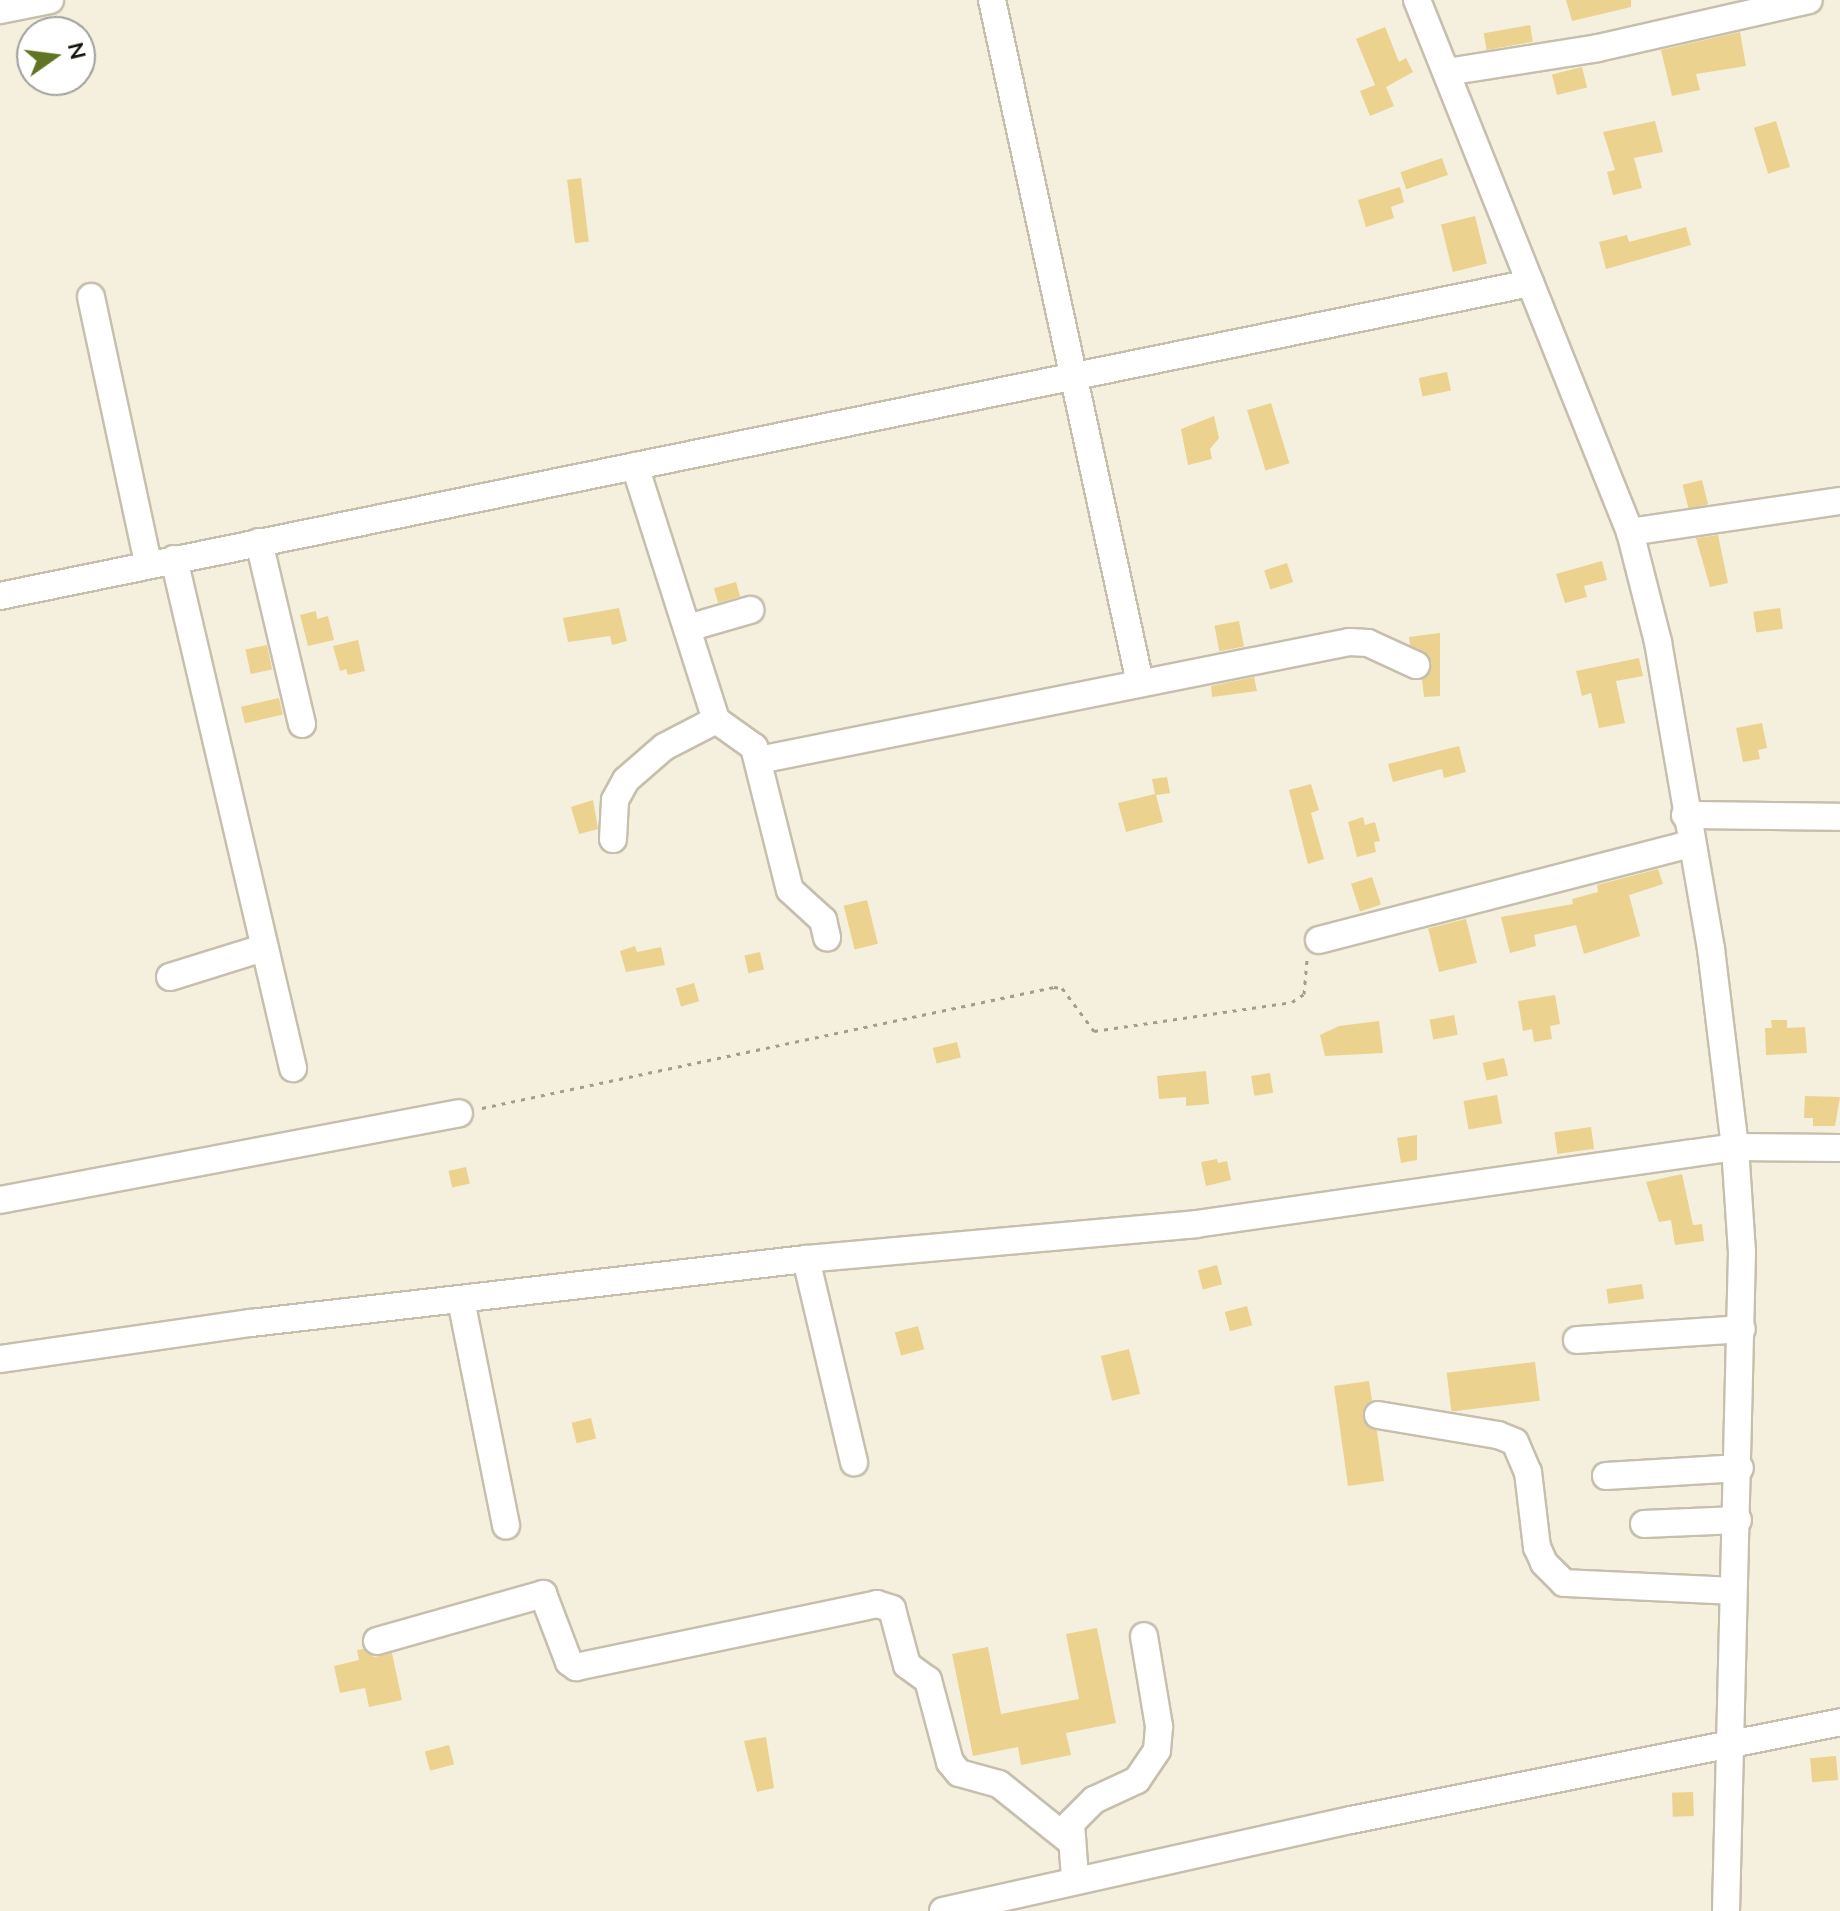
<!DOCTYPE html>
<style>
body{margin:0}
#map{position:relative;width:1840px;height:1911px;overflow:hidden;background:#f5efdd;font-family:Mulish,sans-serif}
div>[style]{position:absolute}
.building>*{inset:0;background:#ebd28e;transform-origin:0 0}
.path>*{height:3px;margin-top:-1.5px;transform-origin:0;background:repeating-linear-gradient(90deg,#a29d8f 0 4px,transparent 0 10px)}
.roads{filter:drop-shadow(2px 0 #c6bfae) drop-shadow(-2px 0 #c6bfae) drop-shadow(0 2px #c6bfae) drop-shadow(0 -2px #c6bfae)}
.minor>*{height:26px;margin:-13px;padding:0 13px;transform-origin:13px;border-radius:13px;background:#fff}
span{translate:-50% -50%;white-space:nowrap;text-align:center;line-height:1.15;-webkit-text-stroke:8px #fff;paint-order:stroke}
.north{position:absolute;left:16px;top:16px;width:80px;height:80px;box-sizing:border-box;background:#fff;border:2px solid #a1a09e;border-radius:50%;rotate:76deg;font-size:22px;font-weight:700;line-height:32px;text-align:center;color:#15120c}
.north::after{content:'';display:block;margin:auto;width:28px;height:36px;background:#607424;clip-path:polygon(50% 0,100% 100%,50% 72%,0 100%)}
</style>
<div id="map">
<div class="building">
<i style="clip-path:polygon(1566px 0,1631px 0,1631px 7px,1572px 21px)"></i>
<i style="left:1530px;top:25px;width:17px;height:47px;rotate:80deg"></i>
<i style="clip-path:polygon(1385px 27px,1399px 62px,1406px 58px,1413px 72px,1386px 87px,1394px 106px,1370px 116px,1360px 91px,1375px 85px,1356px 39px)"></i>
<i style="clip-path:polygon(1740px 32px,1746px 66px,1696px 74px,1700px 90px,1672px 96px,1661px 50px)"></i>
<i style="left:1582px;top:67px;width:21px;height:31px;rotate:76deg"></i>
<i style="clip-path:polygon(1655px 121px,1663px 152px,1634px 158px,1642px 188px,1613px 195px,1607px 172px,1615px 170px,1603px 132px)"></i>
<i style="left:1776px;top:121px;width:48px;height:23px;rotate:73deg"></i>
<i style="left:1442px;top:158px;width:18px;height:44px;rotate:71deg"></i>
<i style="left:581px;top:178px;width:64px;height:14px;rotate:83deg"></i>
<i style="clip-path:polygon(1400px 187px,1404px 202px,1391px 207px,1394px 218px,1366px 227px,1358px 200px)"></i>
<i style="left:1475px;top:216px;width:49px;height:35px;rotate:76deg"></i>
<i style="clip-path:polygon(1686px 227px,1691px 245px,1606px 269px,1599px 242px,1627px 235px,1629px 242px)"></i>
<i style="left:1447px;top:372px;width:19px;height:29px;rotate:78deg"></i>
<i style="left:1271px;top:403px;width:63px;height:25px;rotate:73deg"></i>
<i style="clip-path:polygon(1214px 416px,1219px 438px,1210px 449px,1212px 459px,1188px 465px,1181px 429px)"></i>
<i style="left:1702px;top:480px;width:25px;height:20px;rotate:76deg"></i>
<i style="clip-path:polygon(1718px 535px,1728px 583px,1710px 587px,1696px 538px)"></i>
<i style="clip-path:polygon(1602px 561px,1607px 580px,1584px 586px,1587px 597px,1565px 603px,1556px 574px)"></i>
<i style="left:1287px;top:563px;width:20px;height:24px;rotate:72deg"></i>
<i style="left:736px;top:582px;width:15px;height:23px;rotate:74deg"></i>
<i style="clip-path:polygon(619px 608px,627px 641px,612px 645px,610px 636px,568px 642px,563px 618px)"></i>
<i style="left:1780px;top:608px;width:21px;height:27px;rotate:82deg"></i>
<i style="clip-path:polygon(316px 611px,317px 619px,328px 616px,334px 640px,308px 646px,300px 615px)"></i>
<i style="left:1239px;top:621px;width:26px;height:25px;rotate:79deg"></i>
<i style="clip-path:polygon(1440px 633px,1440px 696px,1424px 697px,1422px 679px,1432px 663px,1410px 645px,1409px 637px)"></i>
<i style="clip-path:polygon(358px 640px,365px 671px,348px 675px,346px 669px,340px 671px,333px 646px)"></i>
<i style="left:267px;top:645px;width:25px;height:22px;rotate:78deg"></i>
<i style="clip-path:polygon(1639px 658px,1643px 676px,1616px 681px,1625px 723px,1599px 728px,1591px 693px,1582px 696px,1576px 671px)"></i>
<i style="clip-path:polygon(1254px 677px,1257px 691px,1212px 697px,1211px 686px)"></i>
<i style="left:279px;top:698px;width:17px;height:39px;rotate:77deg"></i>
<i style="clip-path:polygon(1762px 723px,1767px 748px,1758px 750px,1760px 759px,1743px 762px,1736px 728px)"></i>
<i style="clip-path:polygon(1459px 746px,1466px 772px,1444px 778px,1442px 769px,1393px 782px,1388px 764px)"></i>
<i style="clip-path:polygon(1167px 777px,1170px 793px,1156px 795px,1163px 822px,1126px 832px,1118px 803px,1155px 794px,1152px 779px)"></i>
<i style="clip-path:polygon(1311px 784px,1319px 810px,1311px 813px,1324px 859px,1308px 864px,1289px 790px)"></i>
<i style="clip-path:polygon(593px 800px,598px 829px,579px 834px,571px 807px)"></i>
<i style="clip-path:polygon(1363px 817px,1365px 825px,1375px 822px,1380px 841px,1374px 842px,1376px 852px,1357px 857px,1348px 822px)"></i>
<i style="clip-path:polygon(1658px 869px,1663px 884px,1629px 895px,1640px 936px,1584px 954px,1576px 925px,1534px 935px,1536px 946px,1510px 953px,1501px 917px,1573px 904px,1572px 899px,1598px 892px,1597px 885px)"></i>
<i style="left:1372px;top:877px;width:29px;height:22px;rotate:72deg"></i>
<i style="left:867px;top:900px;width:45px;height:24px;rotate:76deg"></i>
<i style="left:1466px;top:919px;width:45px;height:39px;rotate:76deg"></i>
<i style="clip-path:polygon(635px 946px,637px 952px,661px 947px,665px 965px,626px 972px,620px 951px)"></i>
<i style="left:760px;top:952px;width:18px;height:16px;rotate:77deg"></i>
<i style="left:694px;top:983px;width:19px;height:19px;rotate:74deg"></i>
<i style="clip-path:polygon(1555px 995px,1560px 1024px,1550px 1026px,1552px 1039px,1534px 1042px,1532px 1029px,1523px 1031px,1518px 1001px)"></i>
<i style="left:1454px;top:1015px;width:20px;height:25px;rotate:79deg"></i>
<i style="clip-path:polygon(1771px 1020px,1787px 1020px,1787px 1028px,1805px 1027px,1807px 1053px,1766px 1055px,1765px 1028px,1772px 1028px)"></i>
<i style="clip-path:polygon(1379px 1021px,1383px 1053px,1325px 1056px,1320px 1035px,1339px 1026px)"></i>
<i style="left:957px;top:1042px;width:16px;height:25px;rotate:76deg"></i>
<i style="left:1504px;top:1058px;width:18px;height:22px;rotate:77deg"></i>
<i style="clip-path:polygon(1206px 1071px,1209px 1104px,1186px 1106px,1186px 1097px,1159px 1099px,1157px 1076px)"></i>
<i style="left:1270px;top:1073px;width:20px;height:19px;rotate:81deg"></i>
<i style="left:1497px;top:1095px;width:29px;height:34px;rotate:80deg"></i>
<i style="clip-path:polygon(1805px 1096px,1840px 1097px,1835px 1126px,1813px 1126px,1813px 1118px,1804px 1118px)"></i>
<i style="left:1591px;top:1127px;width:22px;height:37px;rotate:82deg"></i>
<i style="clip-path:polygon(1417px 1135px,1417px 1160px,1401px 1163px,1397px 1138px)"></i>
<i style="clip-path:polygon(1217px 1159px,1218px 1163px,1227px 1161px,1231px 1180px,1206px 1186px,1201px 1162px)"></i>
<i style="left:466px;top:1167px;width:17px;height:18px;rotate:77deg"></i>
<i style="clip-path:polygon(1682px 1174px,1693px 1225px,1702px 1224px,1704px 1241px,1675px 1245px,1671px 1220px,1659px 1222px,1646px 1182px)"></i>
<i style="left:1217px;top:1265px;width:20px;height:20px;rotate:75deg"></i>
<i style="left:1642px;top:1284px;width:15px;height:36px;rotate:82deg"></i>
<i style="left:1247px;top:1306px;width:20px;height:23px;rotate:75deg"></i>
<i style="left:918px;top:1326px;width:24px;height:24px;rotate:75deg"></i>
<i style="left:1129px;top:1349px;width:46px;height:29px;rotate:76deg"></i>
<i style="left:1535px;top:1362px;width:39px;height:89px;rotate:83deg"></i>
<i style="clip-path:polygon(1369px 1381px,1372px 1400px,1365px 1406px,1363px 1420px,1377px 1431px,1384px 1481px,1348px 1486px,1334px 1386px)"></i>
<i style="left:591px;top:1418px;width:21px;height:20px;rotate:76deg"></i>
<i style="clip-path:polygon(1097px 1628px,1116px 1723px,1066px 1733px,1071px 1755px,1021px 1765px,1018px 1747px,973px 1756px,952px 1654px,988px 1647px,1001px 1714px,1079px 1699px,1066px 1634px)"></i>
<i style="clip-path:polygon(364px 1649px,374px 1657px,392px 1653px,402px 1700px,369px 1707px,365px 1688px,340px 1693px,334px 1666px,359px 1660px,357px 1650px)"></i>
<i style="clip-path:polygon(766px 1737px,774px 1788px,757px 1792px,744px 1741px)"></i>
<i style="left:449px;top:1745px;width:20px;height:25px;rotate:75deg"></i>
<i style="left:1836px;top:1756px;width:24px;height:26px;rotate:85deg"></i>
<i style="left:1693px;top:1792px;width:24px;height:21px;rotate:88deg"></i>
</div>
<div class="path">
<i style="left:482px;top:1108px;width:585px;rotate:-11.94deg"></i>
<i style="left:1054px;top:987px;width:8px;rotate:7deg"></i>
<i style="left:1062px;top:988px;width:54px;rotate:53.3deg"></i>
<i style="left:1094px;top:1031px;width:200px;rotate:-8.3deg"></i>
<i style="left:1292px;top:1002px;width:14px;rotate:-34deg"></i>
<i style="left:1304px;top:994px;width:34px;rotate:-85deg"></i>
</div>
<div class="roads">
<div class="minor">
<i style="left:992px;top:0;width:699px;rotate:77.77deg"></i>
<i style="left:1417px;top:0;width:573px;rotate:68.18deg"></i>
<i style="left:1630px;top:532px;width:114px;rotate:75.7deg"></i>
<i style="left:1658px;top:642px;width:312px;rotate:80.2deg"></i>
<i style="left:1711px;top:949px;width:199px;rotate:83.1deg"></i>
<i style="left:1735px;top:1147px;width:105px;rotate:86.2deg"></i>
<i style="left:1742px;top:1252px;width:659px;rotate:91.39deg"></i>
<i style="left:0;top:10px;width:51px;rotate:-11.3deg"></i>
<i style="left:1447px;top:72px;width:153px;rotate:-9deg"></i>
<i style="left:1598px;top:48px;width:216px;rotate:-12.8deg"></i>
<i style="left:91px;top:297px;width:273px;rotate:77.9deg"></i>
<i style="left:635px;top:466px;width:267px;rotate:72.3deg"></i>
<i style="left:716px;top:720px;width:47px;rotate:35.4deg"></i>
<i style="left:754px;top:747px;width:147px;rotate:75.9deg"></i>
<i style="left:790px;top:890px;width:45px;rotate:42.3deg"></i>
<i style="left:823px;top:920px;width:18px;rotate:77deg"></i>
<i style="left:1630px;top:532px;width:212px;rotate:-8.4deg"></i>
<i style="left:259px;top:542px;width:187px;rotate:76.7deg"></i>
<i style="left:174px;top:559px;width:523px;rotate:76.84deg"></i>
<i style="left:0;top:596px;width:1562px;rotate:-11.56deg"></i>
<i style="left:688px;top:628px;width:65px;rotate:-16.2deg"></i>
<i style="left:759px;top:760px;width:602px;rotate:-11.31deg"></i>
<i style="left:1349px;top:642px;width:19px;rotate:3deg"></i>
<i style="left:1368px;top:643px;width:53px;rotate:24.6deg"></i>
<i style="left:1685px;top:815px;width:155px;rotate:0.7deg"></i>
<i style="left:613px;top:839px;width:39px;rotate:-87deg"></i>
<i style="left:615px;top:800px;width:23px;rotate:-61deg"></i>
<i style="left:626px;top:780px;width:50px;rotate:-41deg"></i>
<i style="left:664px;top:747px;width:59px;rotate:-27.4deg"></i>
<i style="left:1319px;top:940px;width:384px;rotate:-14.5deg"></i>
<i style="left:170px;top:977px;width:97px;rotate:-17.3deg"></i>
<i style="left:0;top:1200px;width:467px;rotate:-10.7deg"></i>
<i style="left:806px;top:1259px;width:209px;rotate:76.7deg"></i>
<i style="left:461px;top:1300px;width:230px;rotate:78.7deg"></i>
<i style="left:1577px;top:1340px;width:165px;rotate:-3.8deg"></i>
<i style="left:0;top:1359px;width:254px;rotate:-8.2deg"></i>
<i style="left:251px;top:1323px;width:559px;rotate:-6.58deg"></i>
<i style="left:806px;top:1259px;width:392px;rotate:-5.1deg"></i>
<i style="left:1196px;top:1224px;width:544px;rotate:-8.13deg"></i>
<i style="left:1735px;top:1147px;width:105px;rotate:0.5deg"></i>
<i style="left:1378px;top:1415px;width:122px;rotate:9.5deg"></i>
<i style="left:1498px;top:1435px;width:18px;rotate:22deg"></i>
<i style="left:1515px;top:1442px;width:33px;rotate:67deg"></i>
<i style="left:1528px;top:1472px;width:76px;rotate:83.2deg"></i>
<i style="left:1537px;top:1547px;width:17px;rotate:66deg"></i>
<i style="left:1544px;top:1563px;width:28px;rotate:45deg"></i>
<i style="left:1564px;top:1583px;width:169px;rotate:2.7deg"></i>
<i style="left:1606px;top:1476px;width:134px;rotate:-3.4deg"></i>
<i style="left:1644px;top:1524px;width:94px;rotate:-2.4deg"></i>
<i style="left:377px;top:1641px;width:173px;rotate:-15.8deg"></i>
<i style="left:543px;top:1594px;width:73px;rotate:69.1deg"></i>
<i style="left:569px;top:1662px;width:9px;rotate:36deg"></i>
<i style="left:576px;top:1667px;width:308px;rotate:-11.8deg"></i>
<i style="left:877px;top:1604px;width:16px;rotate:18deg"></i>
<i style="left:892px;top:1609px;width:58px;rotate:75deg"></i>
<i style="left:907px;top:1665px;width:26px;rotate:36deg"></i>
<i style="left:928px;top:1680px;width:85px;rotate:75deg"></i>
<i style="left:950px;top:1762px;width:14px;rotate:51deg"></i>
<i style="left:959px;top:1773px;width:41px;rotate:15.4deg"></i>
<i style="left:999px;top:1784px;width:90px;rotate:38.7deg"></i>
<i style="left:1075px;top:1878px;width:55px;rotate:-94.2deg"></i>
<i style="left:1071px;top:1823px;width:33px;rotate:-45deg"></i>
<i style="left:1094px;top:1800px;width:47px;rotate:-24.9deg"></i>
<i style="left:1137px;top:1780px;width:36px;rotate:-56deg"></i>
<i style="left:1157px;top:1750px;width:24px;rotate:-85deg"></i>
<i style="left:1159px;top:1726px;width:91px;rotate:-99.5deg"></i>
<i style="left:943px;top:1911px;width:418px;rotate:-12.6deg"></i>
<i style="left:1351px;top:1820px;width:499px;rotate:-11.3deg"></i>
</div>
</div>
<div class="north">N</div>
</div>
